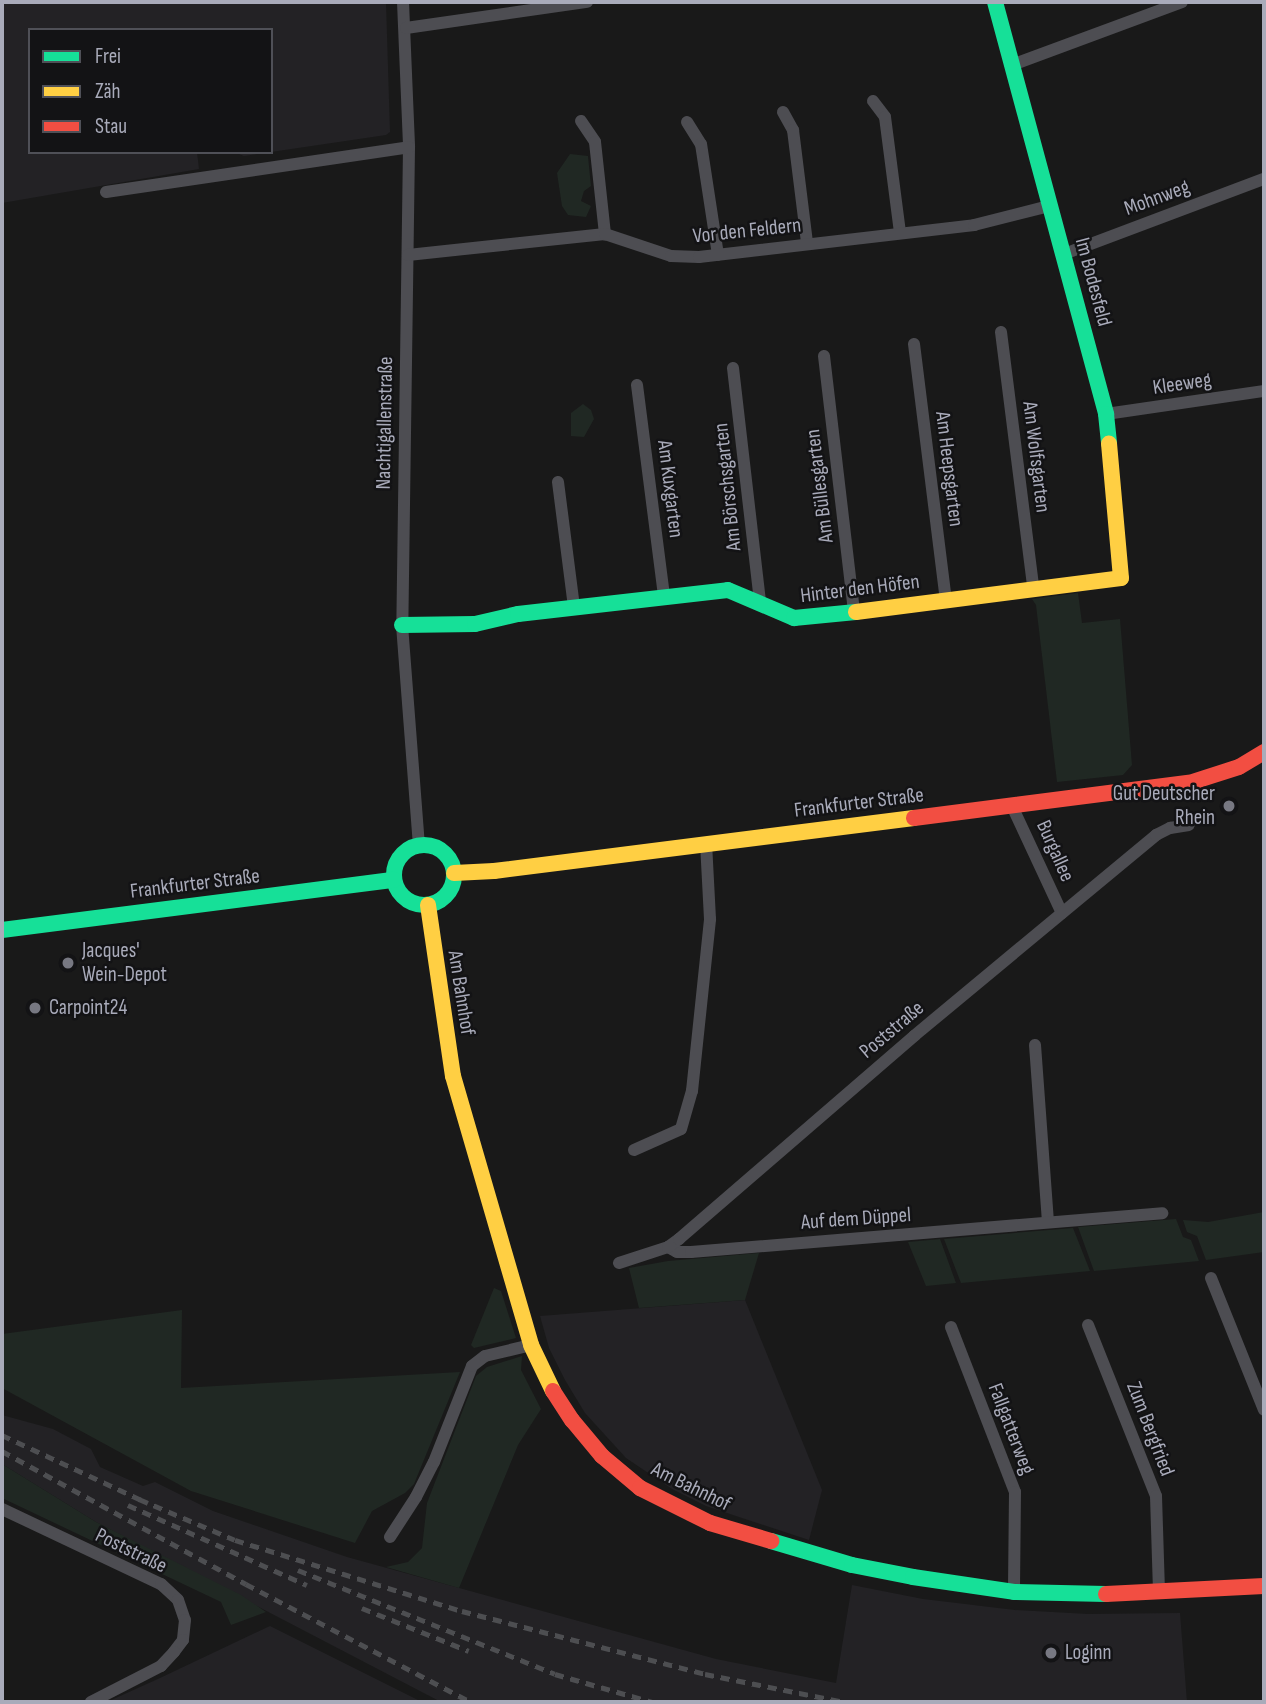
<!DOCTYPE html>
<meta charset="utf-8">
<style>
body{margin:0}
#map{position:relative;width:1266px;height:1704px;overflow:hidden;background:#191919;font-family:"Sofia Sans Condensed",sans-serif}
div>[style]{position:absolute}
.built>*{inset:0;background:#232225}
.green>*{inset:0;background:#202823}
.street>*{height:12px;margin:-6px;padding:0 6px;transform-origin:6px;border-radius:6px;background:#4d4d52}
.fast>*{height:16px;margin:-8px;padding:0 8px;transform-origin:8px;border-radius:8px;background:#16e098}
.fast>.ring{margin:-8px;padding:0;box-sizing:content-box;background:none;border:16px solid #16e098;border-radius:50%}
.slow>*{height:16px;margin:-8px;padding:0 8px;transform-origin:8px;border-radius:8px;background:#ffcf43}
.jam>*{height:16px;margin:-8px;padding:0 8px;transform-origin:8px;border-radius:8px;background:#f24e42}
.rail>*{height:4.5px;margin-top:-2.25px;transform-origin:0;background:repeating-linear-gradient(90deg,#4d4e51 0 9px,transparent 0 16px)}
.dots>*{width:19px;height:19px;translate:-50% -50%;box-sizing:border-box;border:4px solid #131315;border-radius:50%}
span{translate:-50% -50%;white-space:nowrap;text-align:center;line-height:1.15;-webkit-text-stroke:5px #131315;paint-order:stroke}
.street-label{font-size:21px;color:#a9abba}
.poi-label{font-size:21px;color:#a9abba}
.right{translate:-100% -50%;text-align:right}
.left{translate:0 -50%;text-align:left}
.frame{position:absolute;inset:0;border:4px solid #a9abba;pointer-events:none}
.legend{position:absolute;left:28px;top:28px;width:245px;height:126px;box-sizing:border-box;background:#131315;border:2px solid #4f5057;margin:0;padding:9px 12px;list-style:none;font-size:21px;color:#a9abba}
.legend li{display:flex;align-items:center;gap:14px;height:35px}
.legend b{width:35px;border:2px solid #4f5057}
</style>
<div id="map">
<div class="built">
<i style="clip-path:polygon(2px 2px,386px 2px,390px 132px,386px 135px,244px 156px,234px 152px,271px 152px,271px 30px,30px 30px,30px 152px,197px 152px,199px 169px,2px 203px)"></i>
<i style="clip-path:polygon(745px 1300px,822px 1490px,809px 1540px,706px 1506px,672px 1489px,626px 1458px,585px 1413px,565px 1380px,549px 1348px,540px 1316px)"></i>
<i style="clip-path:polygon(2px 1415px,53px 1429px,91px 1449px,100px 1467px,143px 1486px,155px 1482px,213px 1511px,347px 1557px,716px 1659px,836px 1683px,852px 1585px,923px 1599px,1015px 1610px,1088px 1614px,1180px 1613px,1187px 1702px,441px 1702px,96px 1522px,2px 1464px)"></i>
<i style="clip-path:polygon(270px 1626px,422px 1702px,107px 1702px,160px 1678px)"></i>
</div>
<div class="green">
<i style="clip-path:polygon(570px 154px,588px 156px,591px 186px,584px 191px,581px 201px,591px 206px,586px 217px,568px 215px,562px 206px,557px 173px)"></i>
<i style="clip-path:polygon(583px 404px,591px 410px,594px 419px,584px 437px,571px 436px,571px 413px)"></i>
<i style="clip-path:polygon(1078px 593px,1082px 623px,1120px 619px,1132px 765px,1123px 775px,1057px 782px,1036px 605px,1032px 599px)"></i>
<i style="clip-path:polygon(1264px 1212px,1264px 1252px,1206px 1260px,1197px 1236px,1187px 1232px,1183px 1220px,1208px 1222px)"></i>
<i style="clip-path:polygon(1176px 1219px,1183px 1237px,1191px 1240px,1199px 1261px,1094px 1271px,1078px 1227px)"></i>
<i style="clip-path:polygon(1073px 1228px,1090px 1271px,961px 1283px,944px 1239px)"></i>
<i style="clip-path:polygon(940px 1239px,956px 1283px,926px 1286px,908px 1242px)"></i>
<i style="clip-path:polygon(759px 1253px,745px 1300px,639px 1308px,629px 1268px,668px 1261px)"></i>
<i style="clip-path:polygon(494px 1288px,501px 1291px,516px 1338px,474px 1348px,471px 1345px)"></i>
<i style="clip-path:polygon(182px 1310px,181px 1388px,460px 1372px,414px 1484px,405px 1493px,372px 1511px,355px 1543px,191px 1491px,2px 1388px,2px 1334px)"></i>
<i style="clip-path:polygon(522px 1356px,521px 1370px,541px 1409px,518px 1445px,459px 1588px,386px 1567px,408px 1562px,422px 1548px,427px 1503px,476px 1376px,487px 1367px)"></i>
<i style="clip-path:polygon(2px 1464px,96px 1522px,241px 1595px,266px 1612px,231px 1625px,221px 1602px,2px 1498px)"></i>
</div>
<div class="street">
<i style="left:403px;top:2px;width:145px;rotate:87.6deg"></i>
<i style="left:409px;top:147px;width:478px;rotate:90.8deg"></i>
<i style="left:402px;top:625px;width:221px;rotate:85.6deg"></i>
<i style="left:406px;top:28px;width:183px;rotate:-8.2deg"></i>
<i style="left:1012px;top:65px;width:181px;rotate:-20.3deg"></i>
<i style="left:873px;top:101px;width:20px;rotate:53deg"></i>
<i style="left:885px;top:117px;width:117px;rotate:82.6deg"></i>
<i style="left:783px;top:112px;width:21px;rotate:61deg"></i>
<i style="left:793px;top:130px;width:114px;rotate:82.9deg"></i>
<i style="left:581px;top:121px;width:25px;rotate:56deg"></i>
<i style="left:595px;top:142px;width:93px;rotate:83.8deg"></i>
<i style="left:687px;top:122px;width:26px;rotate:58deg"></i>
<i style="left:701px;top:144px;width:112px;rotate:81.3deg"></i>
<i style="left:106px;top:192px;width:306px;rotate:-8.4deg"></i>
<i style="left:1064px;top:254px;width:214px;rotate:-20.6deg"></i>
<i style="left:408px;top:255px;width:198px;rotate:-6.1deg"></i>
<i style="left:605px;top:234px;width:70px;rotate:18.4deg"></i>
<i style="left:671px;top:256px;width:28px;rotate:2deg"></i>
<i style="left:699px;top:257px;width:277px;rotate:-6.6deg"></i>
<i style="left:974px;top:225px;width:77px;rotate:-14.2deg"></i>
<i style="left:1001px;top:332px;width:257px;rotate:82.8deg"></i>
<i style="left:914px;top:344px;width:258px;rotate:82.9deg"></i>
<i style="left:824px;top:356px;width:258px;rotate:83.3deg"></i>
<i style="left:733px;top:368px;width:236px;rotate:83.4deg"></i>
<i style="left:637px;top:385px;width:214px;rotate:82.7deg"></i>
<i style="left:1106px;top:414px;width:160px;rotate:-8.3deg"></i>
<i style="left:558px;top:482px;width:126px;rotate:82.7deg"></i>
<i style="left:1012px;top:806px;width:118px;rotate:65deg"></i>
<i style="left:1035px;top:1045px;width:177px;rotate:85.8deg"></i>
<i style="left:634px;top:1150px;width:51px;rotate:-24.1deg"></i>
<i style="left:681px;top:1129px;width:40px;rotate:-74deg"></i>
<i style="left:692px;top:1091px;width:173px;rotate:-84deg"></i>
<i style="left:710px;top:919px;width:76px;rotate:-93deg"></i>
<i style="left:668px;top:1247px;width:10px;rotate:29deg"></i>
<i style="left:677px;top:1252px;width:14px"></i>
<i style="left:691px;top:1252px;width:473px;rotate:-4.7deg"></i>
<i style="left:619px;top:1263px;width:52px;rotate:-18.1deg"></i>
<i style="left:668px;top:1247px;width:14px;rotate:-36deg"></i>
<i style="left:679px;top:1239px;width:311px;rotate:-40.8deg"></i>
<i style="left:914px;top:1036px;width:315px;rotate:-39.7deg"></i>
<i style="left:1156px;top:835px;width:16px;rotate:-27deg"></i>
<i style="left:1170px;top:828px;width:19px;rotate:-9deg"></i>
<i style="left:1211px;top:1278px;width:142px;rotate:68.1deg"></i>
<i style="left:1088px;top:1325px;width:184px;rotate:68.3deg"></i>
<i style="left:1156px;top:1496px;width:97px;rotate:88.2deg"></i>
<i style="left:951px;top:1327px;width:177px;rotate:68.8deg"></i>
<i style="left:1015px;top:1492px;width:100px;rotate:90.6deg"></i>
<i style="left:2px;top:1509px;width:176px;rotate:25.3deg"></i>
<i style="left:161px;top:1584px;width:23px;rotate:43deg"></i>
<i style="left:178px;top:1600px;width:21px;rotate:71deg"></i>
<i style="left:185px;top:1620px;width:20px;rotate:96deg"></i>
<i style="left:183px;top:1640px;width:15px;rotate:127deg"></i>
<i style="left:174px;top:1652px;width:19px;rotate:133deg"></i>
<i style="left:161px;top:1666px;width:79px;rotate:152.8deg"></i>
<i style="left:390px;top:1537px;width:48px;rotate:-57deg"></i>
<i style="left:416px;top:1497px;width:39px;rotate:-63deg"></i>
<i style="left:434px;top:1462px;width:103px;rotate:-68.4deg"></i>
<i style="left:472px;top:1366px;width:16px;rotate:-38deg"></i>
<i style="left:485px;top:1356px;width:47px;rotate:-13.4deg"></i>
</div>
<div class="fast">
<i style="left:995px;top:2px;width:427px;rotate:74.9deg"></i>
<i style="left:1106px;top:414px;width:30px;rotate:84deg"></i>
<i style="left:402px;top:625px;width:73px;rotate:-0.8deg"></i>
<i style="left:475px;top:624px;width:44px;rotate:-13.1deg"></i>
<i style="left:518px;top:614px;width:211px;rotate:-6.5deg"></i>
<i style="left:728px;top:590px;width:72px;rotate:23deg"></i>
<i style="left:794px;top:618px;width:62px;rotate:-5.5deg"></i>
<i class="ring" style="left:394px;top:845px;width:44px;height:44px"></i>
<i style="left:2px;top:930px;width:395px;rotate:-7.3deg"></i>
<i style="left:771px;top:1541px;width:84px;rotate:16.5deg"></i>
<i style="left:852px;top:1565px;width:62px;rotate:11.1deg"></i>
<i style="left:913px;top:1577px;width:102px;rotate:8.4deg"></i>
<i style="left:1014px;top:1592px;width:92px;rotate:1.2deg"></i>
</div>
<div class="slow">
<i style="left:856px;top:612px;width:267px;rotate:-7.3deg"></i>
<i style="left:1121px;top:578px;width:135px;rotate:-95.1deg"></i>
<i style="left:454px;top:873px;width:40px;rotate:-2.9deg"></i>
<i style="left:494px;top:871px;width:423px;rotate:-7.2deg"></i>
<i style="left:428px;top:905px;width:173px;rotate:81.7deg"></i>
<i style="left:453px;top:1076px;width:280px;rotate:73.8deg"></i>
<i style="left:531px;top:1345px;width:51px;rotate:64.4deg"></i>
</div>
<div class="jam">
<i style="left:914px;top:818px;width:277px;rotate:-7.3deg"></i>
<i style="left:1189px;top:783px;width:52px;rotate:-17.7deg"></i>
<i style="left:1239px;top:767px;width:29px;rotate:-31deg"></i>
<i style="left:553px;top:1391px;width:35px;rotate:57deg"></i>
<i style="left:572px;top:1420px;width:47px;rotate:50.2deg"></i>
<i style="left:602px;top:1456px;width:50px;rotate:40.1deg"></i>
<i style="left:640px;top:1488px;width:78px;rotate:26.6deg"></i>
<i style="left:710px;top:1523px;width:64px;rotate:16.4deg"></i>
<i style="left:1106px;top:1594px;width:158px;rotate:-2.9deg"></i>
</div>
<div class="rail">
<i style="left:2px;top:1435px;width:161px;rotate:25deg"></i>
<i style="left:2px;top:1451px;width:278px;rotate:28.6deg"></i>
<i style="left:246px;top:1584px;width:254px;rotate:27.7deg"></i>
<i style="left:139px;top:1499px;width:104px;rotate:23.1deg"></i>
<i style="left:235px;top:1540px;width:238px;rotate:17.4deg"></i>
<i style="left:462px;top:1611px;width:251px;rotate:14.5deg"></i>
<i style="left:705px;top:1674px;width:142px;rotate:11.4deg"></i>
<i style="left:128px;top:1505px;width:196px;rotate:24.1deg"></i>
<i style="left:298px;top:1570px;width:277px;rotate:22deg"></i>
<i style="left:555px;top:1674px;width:101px;rotate:16.1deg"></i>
<i style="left:362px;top:1608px;width:115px;rotate:21.9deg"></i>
</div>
<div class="dots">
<i style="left:1229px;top:806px;background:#777882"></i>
<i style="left:68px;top:963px;background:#777882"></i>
<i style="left:35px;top:1008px;background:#777882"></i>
<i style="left:1051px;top:1653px;background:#777882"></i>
</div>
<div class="street-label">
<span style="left:1157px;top:198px;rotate:-20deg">Mohnweg</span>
<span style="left:747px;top:231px;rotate:-6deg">Vor den Feldern</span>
<span style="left:1093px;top:282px;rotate:75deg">Im Bodesfeld</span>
<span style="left:1182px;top:384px;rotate:-8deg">Kleeweg</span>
<span style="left:385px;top:423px;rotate:-89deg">Nachtigallenstraße</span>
<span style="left:1036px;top:457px;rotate:83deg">Am Wolfsgarten</span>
<span style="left:949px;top:469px;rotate:83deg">Am Heepsgarten</span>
<span style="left:820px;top:486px;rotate:-97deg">Am Büllesgarten</span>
<span style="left:728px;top:487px;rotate:-96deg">Am Börschsgarten</span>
<span style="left:670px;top:489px;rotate:83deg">Am Kuxgarten</span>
<span style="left:860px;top:589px;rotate:-7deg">Hinter den Höfen</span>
<span style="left:859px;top:803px;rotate:-7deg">Frankfurter Straße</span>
<span style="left:1055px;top:851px;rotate:66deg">Burgallee</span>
<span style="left:195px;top:884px;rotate:-7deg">Frankfurter Straße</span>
<span style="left:461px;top:993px;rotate:81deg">Am Bahnhof</span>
<span style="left:892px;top:1030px;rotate:-40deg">Poststraße</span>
<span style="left:856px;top:1219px;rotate:-4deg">Auf dem Düppel</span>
<span style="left:1011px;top:1429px;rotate:69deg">Fallgatterweg</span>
<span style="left:1150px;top:1429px;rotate:69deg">Zum Bergfried</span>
<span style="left:691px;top:1487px;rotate:26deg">Am Bahnhof</span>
<span style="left:131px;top:1551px;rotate:26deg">Poststraße</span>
</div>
<div class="poi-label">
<span class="right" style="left:1215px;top:806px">Gut Deutscher<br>Rhein</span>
<span class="left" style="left:82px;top:963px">Jacques'<br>Wein-Depot</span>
<span class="left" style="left:49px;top:1008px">Carpoint24</span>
<span class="left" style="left:1065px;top:1653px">Loginn</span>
</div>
<div class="frame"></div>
<ul class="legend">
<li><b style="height:9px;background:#16e098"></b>Frei</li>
<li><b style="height:9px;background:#ffcf43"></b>Zäh</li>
<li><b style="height:9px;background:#f24e42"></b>Stau</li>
</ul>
</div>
